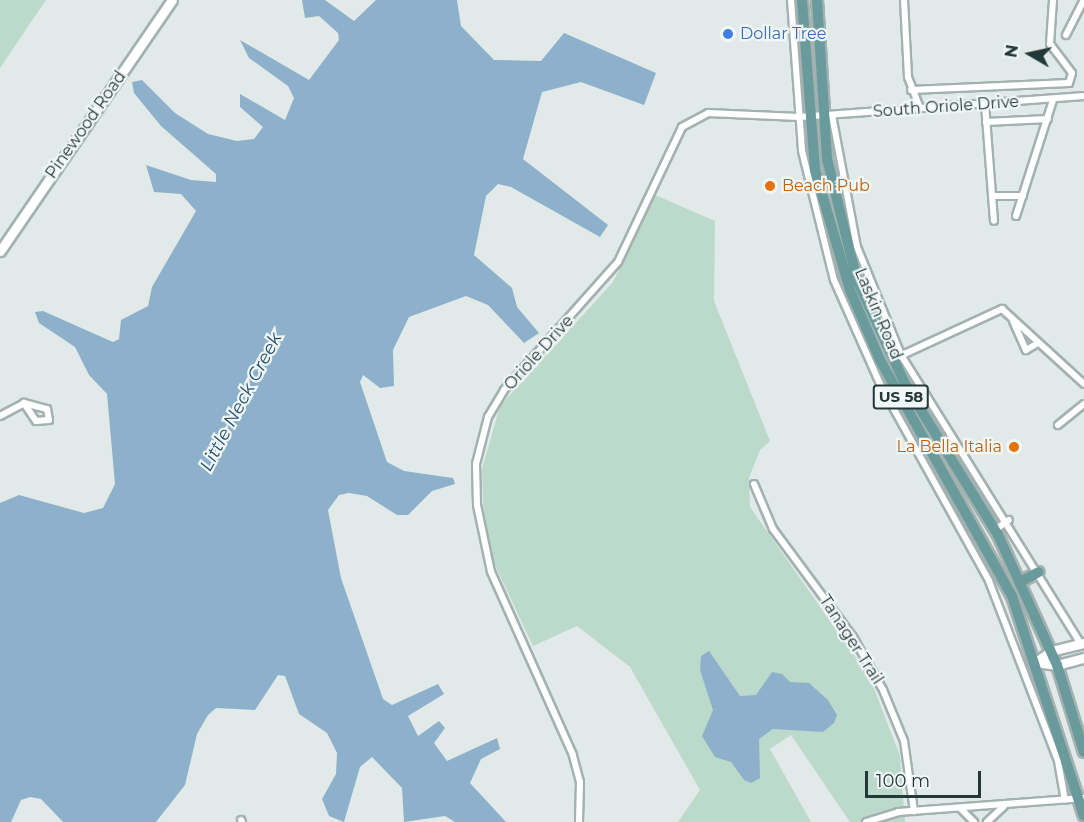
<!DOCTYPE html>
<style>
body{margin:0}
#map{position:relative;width:1084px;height:822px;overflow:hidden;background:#e1eae9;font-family:Montserrat,sans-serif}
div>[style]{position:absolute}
.green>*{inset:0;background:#bbdacc}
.water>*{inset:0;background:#8db1cb}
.roads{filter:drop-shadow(2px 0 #a4b1b1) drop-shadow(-2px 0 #a4b1b1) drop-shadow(0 2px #a4b1b1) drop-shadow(0 -2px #a4b1b1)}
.street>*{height:6px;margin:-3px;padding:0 3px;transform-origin:3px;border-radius:3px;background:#fff}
.secondary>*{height:9px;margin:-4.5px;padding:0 4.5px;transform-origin:4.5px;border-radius:4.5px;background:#fff}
.primary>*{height:10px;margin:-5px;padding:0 5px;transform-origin:5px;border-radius:5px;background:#699b9c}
.dots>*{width:16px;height:16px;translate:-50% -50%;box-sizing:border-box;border:3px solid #f1f7f6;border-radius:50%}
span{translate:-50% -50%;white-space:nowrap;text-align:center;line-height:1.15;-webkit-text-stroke:4.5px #f1f7f6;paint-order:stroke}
.shield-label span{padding:2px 4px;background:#f1f7f6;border:2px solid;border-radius:4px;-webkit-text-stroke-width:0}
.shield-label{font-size:15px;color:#233939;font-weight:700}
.shop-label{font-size:16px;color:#366cbe}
.left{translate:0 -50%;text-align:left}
.street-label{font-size:16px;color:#233939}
.food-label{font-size:16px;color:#c56008}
.right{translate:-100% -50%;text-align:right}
.water-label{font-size:18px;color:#224e70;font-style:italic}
.north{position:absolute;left:1000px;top:24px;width:60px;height:60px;-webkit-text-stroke:4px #f1f7f6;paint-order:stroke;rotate:279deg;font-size:16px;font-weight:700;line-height:24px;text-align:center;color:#233939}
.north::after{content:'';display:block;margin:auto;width:21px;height:27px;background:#233939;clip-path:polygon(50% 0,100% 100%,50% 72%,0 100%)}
.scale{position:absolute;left:865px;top:771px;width:116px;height:27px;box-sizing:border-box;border:3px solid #233939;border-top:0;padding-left:8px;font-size:18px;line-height:21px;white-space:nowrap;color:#233939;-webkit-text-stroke:4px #f1f7f6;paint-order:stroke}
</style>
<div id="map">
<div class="green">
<i style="clip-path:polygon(0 0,46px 0,0 68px)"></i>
<i style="clip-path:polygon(655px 195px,715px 221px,714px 301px,770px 441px,760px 450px,749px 478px,750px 507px,870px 678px,900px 756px,905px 822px,850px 822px,791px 735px,770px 749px,811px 822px,678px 822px,700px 790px,630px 667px,577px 626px,533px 646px,494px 563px,484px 529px,482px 469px,500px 406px,613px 282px)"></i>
</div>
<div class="water">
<i style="clip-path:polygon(302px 0,325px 0,354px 21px,376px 0,457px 0,461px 26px,494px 60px,541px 61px,564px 33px,656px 73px,644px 105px,581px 82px,542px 92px,523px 159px,608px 225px,600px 237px,511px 187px,498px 184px,486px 196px,474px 255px,512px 288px,517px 307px,539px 333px,524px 343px,488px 305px,466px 296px,409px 317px,393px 350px,394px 386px,380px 388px,363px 375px,360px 382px,387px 462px,404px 471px,453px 478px,455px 484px,432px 491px,408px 515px,397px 515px,367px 496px,349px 493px,339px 495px,328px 510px,341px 578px,383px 699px,392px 705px,438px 684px,444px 694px,408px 716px,418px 736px,439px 721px,445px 728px,434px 743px,447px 761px,497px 738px,500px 749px,481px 759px,470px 783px,506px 822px,455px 822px,445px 816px,404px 822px,402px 788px,372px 757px,360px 767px,344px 822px,329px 816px,322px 799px,336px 774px,337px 753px,327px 733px,299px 714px,285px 676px,278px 675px,255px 710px,216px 708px,208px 715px,197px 734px,185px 785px,156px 822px,63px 822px,41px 799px,30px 797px,21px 800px,11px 822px,0 822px,0 503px,19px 495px,84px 513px,103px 508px,115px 484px,107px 394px,89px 375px,75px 347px,39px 323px,35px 312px,43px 311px,113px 342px,119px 339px,121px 320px,148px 306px,152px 287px,196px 211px,181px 194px,154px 192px,146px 165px,191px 180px,216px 182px,216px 174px,161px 126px,134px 93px,132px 82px,142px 80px,175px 113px,208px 134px,237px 141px,254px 139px,263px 127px,240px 107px,240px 94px,285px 120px,294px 98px,288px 86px,249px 58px,240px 40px,309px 80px,339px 40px,338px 33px,319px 16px,305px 18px)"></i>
<i style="clip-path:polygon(709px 651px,740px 696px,756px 695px,772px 672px,782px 674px,790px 682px,809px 683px,828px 700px,837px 715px,834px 723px,823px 732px,773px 729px,759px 739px,760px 778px,751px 783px,744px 780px,731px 762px,715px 757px,702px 736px,713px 710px,700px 670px,701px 656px)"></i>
</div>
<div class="roads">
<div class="street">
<i style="left:791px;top:0;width:151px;rotate:85.8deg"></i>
<i style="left:802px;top:151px;width:133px;rotate:76.1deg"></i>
<i style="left:834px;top:280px;width:114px;rotate:66.1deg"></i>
<i style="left:880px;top:384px;width:225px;rotate:61deg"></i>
<i style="left:989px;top:581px;width:193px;rotate:69deg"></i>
<i style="left:1058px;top:761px;width:39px;rotate:80deg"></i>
<i style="left:904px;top:0;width:77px;rotate:87deg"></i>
<i style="left:908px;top:77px;width:33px;rotate:69deg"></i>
<i style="left:1066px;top:35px;width:39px;rotate:-63deg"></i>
<i style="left:911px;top:90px;width:158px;rotate:-2.5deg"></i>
<i style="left:1069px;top:83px;width:10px;rotate:-73deg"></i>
<i style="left:1072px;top:73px;width:36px;rotate:-127deg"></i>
<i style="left:1050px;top:44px;width:44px;rotate:-86.1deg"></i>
<i style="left:985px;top:104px;width:117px;rotate:85.6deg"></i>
<i style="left:832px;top:115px;width:134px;rotate:79.3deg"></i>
<i style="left:857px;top:247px;width:117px;rotate:67.8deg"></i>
<i style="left:901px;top:355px;width:340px;rotate:58.1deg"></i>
<i style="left:986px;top:122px;width:62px;rotate:-2.8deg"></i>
<i style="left:992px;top:196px;width:31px"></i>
<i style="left:1016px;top:216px;width:122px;rotate:-72.3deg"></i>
<i style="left:1013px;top:321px;width:32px;rotate:66deg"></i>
<i style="left:1026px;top:350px;width:14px;rotate:-30deg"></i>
<i style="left:898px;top:357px;width:115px;rotate:-24.8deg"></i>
<i style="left:1002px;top:309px;width:111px;rotate:42.4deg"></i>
<i style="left:24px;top:403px;width:24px;rotate:15deg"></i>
<i style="left:47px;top:409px;width:11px;rotate:80deg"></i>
<i style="left:49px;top:420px;width:13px;rotate:176deg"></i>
<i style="left:36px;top:421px;width:22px;rotate:-124deg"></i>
<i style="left:0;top:416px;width:27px;rotate:-28deg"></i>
<i style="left:1058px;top:425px;width:33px;rotate:-39deg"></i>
<i style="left:754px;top:484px;width:49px;rotate:67.1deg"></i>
<i style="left:773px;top:529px;width:134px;rotate:53.5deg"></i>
<i style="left:853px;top:637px;width:61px;rotate:60.5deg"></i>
<i style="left:883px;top:690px;width:55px;rotate:67.6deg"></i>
<i style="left:904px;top:741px;width:71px;rotate:81.9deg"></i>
<i style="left:995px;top:530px;width:17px;rotate:-36deg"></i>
<i style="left:960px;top:808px;width:20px;rotate:45deg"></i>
<i style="left:241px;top:820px;width:2px;rotate:63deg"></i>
<i style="left:579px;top:822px;width:40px;rotate:-88.6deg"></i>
<i style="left:580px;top:782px;width:28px;rotate:-105deg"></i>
<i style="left:573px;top:755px;width:201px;rotate:-114.1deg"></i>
<i style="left:491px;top:572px;width:68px;rotate:-101.8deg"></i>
<i style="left:477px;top:505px;width:41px;rotate:-91.4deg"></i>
<i style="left:476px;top:464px;width:49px;rotate:-75.7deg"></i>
<i style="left:488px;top:417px;width:31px;rotate:-59deg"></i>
<i style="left:504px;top:390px;width:171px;rotate:-48.3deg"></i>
<i style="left:618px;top:262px;width:149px;rotate:-64.6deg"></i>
<i style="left:682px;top:127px;width:30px;rotate:-28deg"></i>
<i style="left:708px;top:113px;width:91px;rotate:2.5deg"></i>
<i style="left:799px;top:117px;width:286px;rotate:-4.2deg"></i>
<i style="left:866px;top:822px;width:34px;rotate:-17deg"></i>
<i style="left:898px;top:812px;width:187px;rotate:-4.3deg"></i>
<i style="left:987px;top:822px;width:23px;rotate:-43deg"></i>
</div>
<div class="secondary">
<i style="left:0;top:251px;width:304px;rotate:-55.6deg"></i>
<i style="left:1036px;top:662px;width:19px;rotate:-36deg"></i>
<i style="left:1051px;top:651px;width:34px;rotate:-14deg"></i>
<i style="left:1036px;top:662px;width:21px;rotate:8deg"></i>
<i style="left:1057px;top:665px;width:28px;rotate:-15deg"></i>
</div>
<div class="primary">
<i style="left:802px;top:0;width:170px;rotate:85.6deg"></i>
<i style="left:815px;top:170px;width:125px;rotate:73.7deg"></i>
<i style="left:850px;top:290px;width:76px;rotate:66.8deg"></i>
<i style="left:880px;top:360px;width:270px;rotate:60.8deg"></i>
<i style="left:1012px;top:596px;width:231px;rotate:71.9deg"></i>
<i style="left:817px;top:0;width:159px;rotate:86.4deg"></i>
<i style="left:827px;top:159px;width:125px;rotate:76.1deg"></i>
<i style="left:857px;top:280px;width:117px;rotate:65.2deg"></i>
<i style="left:906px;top:386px;width:175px;rotate:58.3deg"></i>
<i style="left:998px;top:535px;width:143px;rotate:65.6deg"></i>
<i style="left:1057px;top:665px;width:91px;rotate:72.8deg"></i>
<i style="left:1020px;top:582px;width:21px;rotate:-28deg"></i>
</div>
</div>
<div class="dots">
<i style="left:728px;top:34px;background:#3f7fe0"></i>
<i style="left:770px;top:186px;background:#e8710a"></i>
<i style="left:1014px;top:447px;background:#e8710a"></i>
</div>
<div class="shield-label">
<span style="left:901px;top:397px">US 58</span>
</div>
<div class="shop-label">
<span class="left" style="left:740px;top:34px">Dollar Tree</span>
</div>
<div class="street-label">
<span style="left:946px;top:107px;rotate:-4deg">South Oriole Drive</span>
<span style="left:86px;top:125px;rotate:-55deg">Pinewood Road</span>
<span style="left:878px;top:314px;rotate:67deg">Laskin Road</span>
<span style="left:539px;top:353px;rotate:-48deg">Oriole Drive</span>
<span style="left:851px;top:640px;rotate:57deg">Tanager Trail</span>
</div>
<div class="food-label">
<span class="left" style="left:782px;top:186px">Beach Pub</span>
<span class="right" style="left:1002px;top:447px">La Bella Italia</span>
</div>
<div class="water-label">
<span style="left:241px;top:402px;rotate:-62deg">Little Neck Creek</span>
</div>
<div class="north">N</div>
<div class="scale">100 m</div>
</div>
